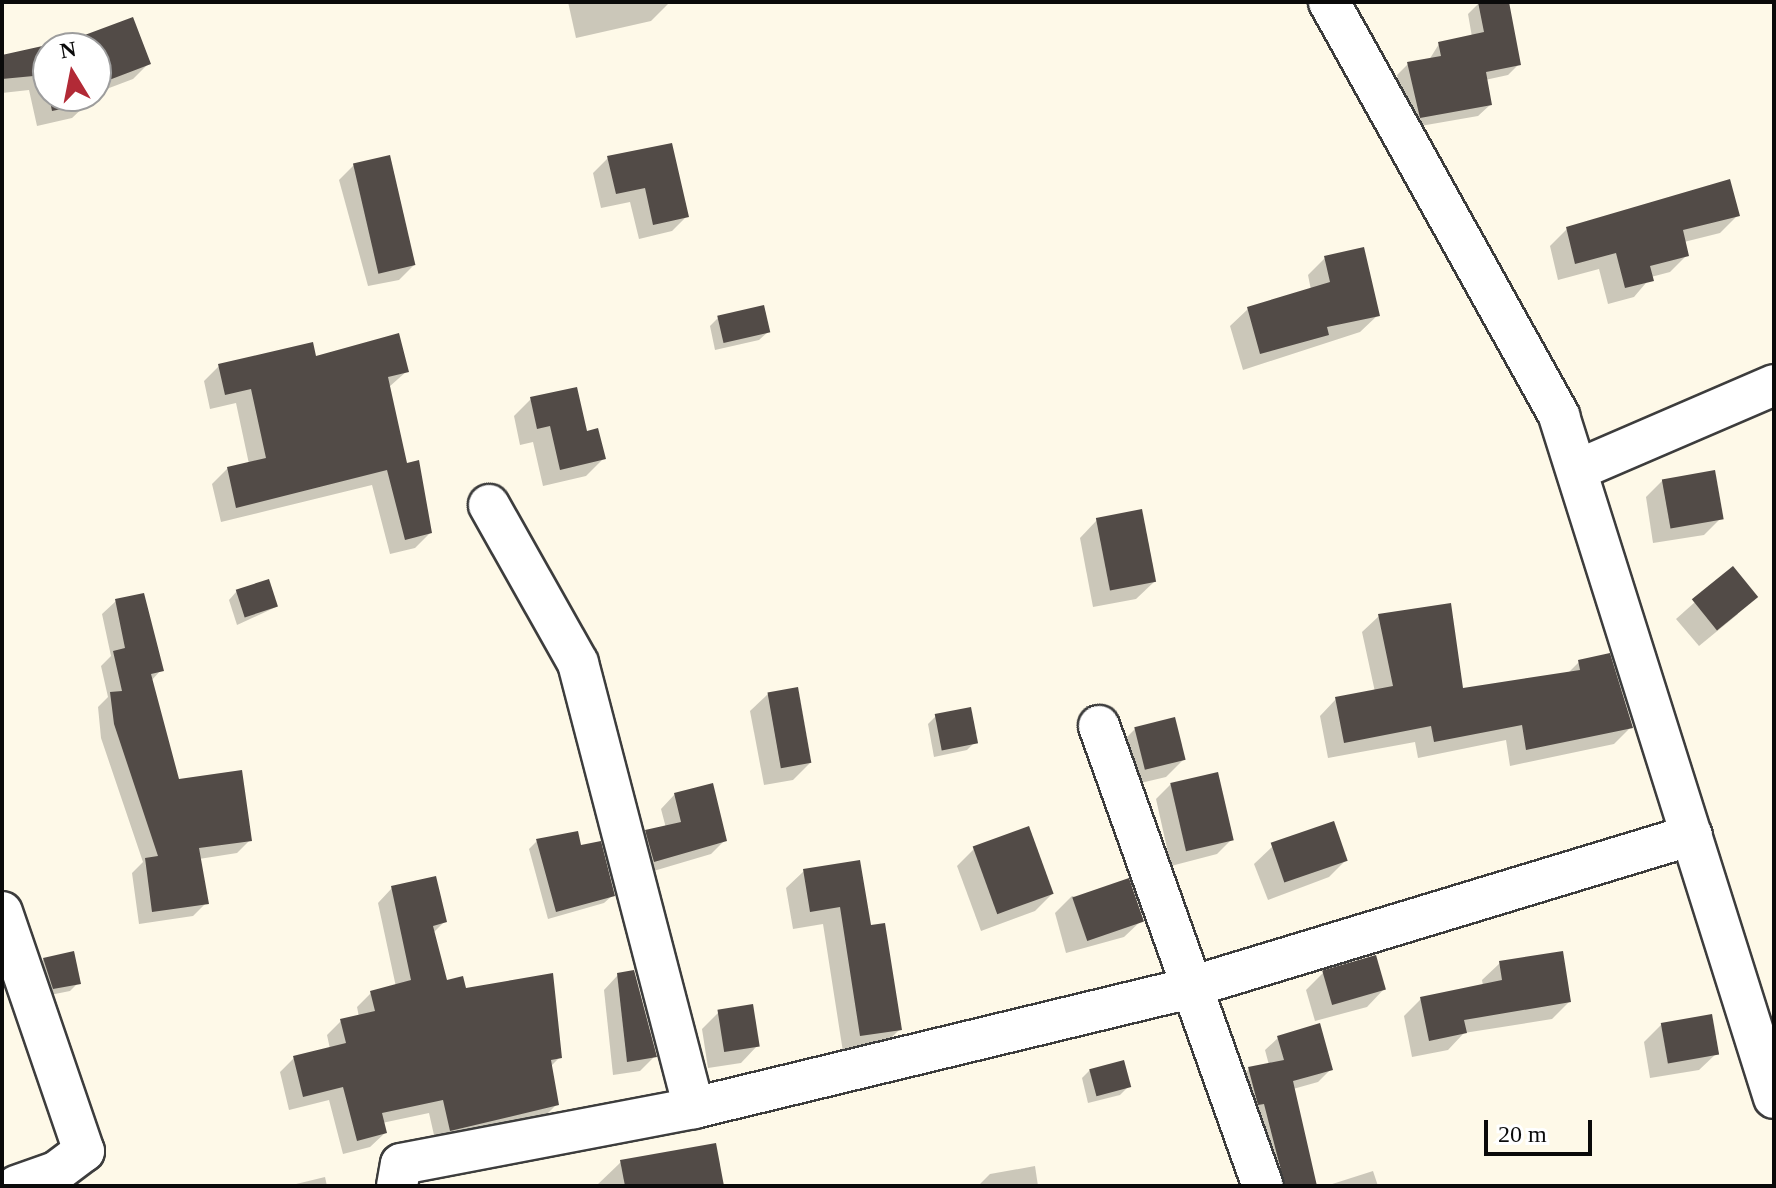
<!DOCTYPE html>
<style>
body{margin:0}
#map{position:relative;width:1776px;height:1188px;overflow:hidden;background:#fef9e8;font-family:"Times New Roman",serif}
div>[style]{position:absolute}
.shadow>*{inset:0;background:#0003}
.building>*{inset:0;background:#524b47;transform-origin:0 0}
.roads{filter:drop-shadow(2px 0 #3d3d3d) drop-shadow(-2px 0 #3d3d3d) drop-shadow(0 2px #3d3d3d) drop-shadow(0 -2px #3d3d3d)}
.minor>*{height:40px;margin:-20px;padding:0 20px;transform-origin:20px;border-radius:20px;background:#fff}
span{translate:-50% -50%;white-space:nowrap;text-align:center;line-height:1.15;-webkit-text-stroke:8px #fff;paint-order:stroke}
.frame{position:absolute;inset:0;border:4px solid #0a0a0a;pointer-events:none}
.north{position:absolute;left:32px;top:32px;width:80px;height:80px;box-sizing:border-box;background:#fff;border:2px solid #9d9d9d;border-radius:50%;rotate:350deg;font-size:22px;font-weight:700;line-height:32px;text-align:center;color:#0a0a0a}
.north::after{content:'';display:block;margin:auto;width:28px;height:36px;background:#b22a36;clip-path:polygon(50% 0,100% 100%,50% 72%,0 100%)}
.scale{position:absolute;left:1484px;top:1120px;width:108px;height:36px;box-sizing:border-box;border:4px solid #0a0a0a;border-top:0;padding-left:10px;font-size:24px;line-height:28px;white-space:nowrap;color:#0a0a0a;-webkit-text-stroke:6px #fff;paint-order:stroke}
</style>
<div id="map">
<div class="shadow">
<i style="clip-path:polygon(568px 2px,668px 2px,669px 3px,651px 21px,576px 38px)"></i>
<i style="clip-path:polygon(1507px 2px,1519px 64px,1508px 75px,1485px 80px,1490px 105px,1478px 116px,1409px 128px,1397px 75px,1408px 64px,1429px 60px,1439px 44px,1472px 37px,1468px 14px,1479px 3px)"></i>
<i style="clip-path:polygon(75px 41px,148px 64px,133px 79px,96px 93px,96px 48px,48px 48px,48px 96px,88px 96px,88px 103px,72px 118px,37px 126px,29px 90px,2px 93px,2px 57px)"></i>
<i style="clip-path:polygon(608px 158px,687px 216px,672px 231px,639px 239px,630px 202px,601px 208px,593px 173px)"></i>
<i style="clip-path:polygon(354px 165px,414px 265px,399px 280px,368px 286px,339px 180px)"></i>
<i style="clip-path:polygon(1729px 181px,1737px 216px,1720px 233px,1684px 242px,1687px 255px,1670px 272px,1651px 277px,1634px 297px,1608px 304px,1599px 269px,1558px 280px,1550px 246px,1567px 229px)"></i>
<i style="clip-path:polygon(1325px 258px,1378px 315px,1360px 332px,1243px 370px,1230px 326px,1248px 309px,1311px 290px,1308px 275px)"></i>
<i style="clip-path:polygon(718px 318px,768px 332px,759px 340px,715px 350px,710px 326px)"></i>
<i style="clip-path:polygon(314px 358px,407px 371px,389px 387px,406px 465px,430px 533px,415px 548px,390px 554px,372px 485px,221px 522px,212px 484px,228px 468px,249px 464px,236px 403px,210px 409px,204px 381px,219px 366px)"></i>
<i style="clip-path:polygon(531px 399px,603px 459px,586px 476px,543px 486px,533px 442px,520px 445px,514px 416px)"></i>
<i style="clip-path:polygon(1663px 480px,1721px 518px,1704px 535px,1653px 543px,1646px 497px)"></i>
<i style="clip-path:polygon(1097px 520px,1154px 582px,1136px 599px,1093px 607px,1080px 538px)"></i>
<i style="clip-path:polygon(1732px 569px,1738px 614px,1699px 646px,1676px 619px)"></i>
<i style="clip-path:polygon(237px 591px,276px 607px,237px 625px,229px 600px)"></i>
<i style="clip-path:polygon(116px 601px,161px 670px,151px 681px,177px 781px,250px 840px,237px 853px,199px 859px,206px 903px,193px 916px,139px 924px,132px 873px,143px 862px,101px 738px,98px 707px,108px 697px,101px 666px,111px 656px,102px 614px)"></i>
<i style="clip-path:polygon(1449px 605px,1461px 691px,1567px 674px,1579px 662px,1631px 727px,1614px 744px,1510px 766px,1506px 740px,1418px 758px,1415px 742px,1328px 758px,1320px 716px,1336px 699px,1375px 692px,1362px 632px,1379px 616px)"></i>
<i style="clip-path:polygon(768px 694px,810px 763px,793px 780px,764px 785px,750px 711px)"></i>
<i style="clip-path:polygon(936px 716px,975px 742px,967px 750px,934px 757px,928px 724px)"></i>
<i style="clip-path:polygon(1135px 729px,1183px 760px,1166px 777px,1128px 786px,1118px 746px)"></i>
<i style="clip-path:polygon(1171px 784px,1232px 839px,1217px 854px,1171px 866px,1156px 799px)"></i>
<i style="clip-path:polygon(675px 794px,725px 840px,711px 854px,640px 875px,632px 846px,646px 832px,666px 828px,661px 809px)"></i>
<i style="clip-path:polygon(1332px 824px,1346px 860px,1329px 877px,1268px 900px,1254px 864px,1272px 847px)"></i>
<i style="clip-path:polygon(537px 841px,579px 848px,613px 895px,604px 903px,548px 919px,529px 849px)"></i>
<i style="clip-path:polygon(974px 849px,1052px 894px,1035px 911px,981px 931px,957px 866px)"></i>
<i style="clip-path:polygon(804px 871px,869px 927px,900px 1029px,883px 1046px,843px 1052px,823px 924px,793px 929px,786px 888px)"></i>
<i style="clip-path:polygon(392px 888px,444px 922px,433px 933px,445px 982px,560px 1057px,550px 1067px,557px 1104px,543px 1118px,436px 1144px,429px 1113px,382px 1123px,385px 1133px,370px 1147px,343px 1154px,329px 1100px,289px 1110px,280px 1072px,294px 1058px,330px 1049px,327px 1035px,341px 1021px,359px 1017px,357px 1007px,371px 993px,396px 987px,378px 903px)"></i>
<i style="clip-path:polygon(1072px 896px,1142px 920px,1124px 937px,1066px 953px,1055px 913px)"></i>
<i style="clip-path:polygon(44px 959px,78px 983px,70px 991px,45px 996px,36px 968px)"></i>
<i style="clip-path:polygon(1500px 963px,1569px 1002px,1552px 1019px,1464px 1033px,1448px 1050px,1412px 1057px,1404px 1016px,1421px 999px,1483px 986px,1482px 980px)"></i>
<i style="clip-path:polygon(1323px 973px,1384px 989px,1367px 1007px,1315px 1021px,1306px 990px)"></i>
<i style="clip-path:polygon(618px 975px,655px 1056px,640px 1071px,613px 1075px,604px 990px)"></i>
<i style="clip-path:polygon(719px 1012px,758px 1045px,741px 1063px,708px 1068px,702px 1029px)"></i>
<i style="clip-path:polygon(1662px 1024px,1717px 1053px,1699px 1070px,1650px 1078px,1644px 1042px)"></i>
<i style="clip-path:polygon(1278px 1038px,1331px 1069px,1318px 1082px,1293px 1089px,1293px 1161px,1264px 1167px,1236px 1082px,1249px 1069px,1269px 1065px,1265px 1050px)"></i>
<i style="clip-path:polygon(1090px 1070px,1128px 1087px,1120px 1095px,1088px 1103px,1082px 1078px)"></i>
<i style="clip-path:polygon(621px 1162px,722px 1186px,596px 1186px)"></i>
<i style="clip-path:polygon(1035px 1166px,1038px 1186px,978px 1186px,990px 1174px)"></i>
<i style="clip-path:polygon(1373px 1171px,1378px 1186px,1326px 1186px)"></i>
<i style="clip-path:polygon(325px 1177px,327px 1186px,291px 1186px,292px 1185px)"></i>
</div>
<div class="building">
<i style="clip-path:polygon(1478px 2px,1509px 2px,1521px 65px,1486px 72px,1492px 105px,1420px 118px,1407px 62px,1441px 56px,1438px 42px,1484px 32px)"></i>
<i style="clip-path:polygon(133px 17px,151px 64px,96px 85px,96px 48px,48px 48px,48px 92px,44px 75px,2px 79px,2px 55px,74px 39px)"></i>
<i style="clip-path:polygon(49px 96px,89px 96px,90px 103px,52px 111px)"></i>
<i style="clip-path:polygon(672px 143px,689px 217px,653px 225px,645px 188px,616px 194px,607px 156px)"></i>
<i style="left:390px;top:155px;width:113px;height:38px;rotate:77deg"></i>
<i style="clip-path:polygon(1730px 179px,1740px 216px,1683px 230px,1689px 256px,1650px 266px,1654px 281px,1625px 288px,1616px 253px,1575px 264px,1566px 227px)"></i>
<i style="clip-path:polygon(1364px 247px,1380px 316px,1327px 327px,1329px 335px,1260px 354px,1247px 307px,1330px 282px,1324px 256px)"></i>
<i style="left:764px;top:305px;width:28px;height:48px;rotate:77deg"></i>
<i style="clip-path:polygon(399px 333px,409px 372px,388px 377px,407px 463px,419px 460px,432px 533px,405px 540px,387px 470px,236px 508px,227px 467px,266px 458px,251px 389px,225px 395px,218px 364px,313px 342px,316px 356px)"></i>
<i style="clip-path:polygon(577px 387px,587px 431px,598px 428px,606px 459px,560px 470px,550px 426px,537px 429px,530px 397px)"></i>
<i style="left:1715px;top:470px;width:50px;height:54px;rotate:80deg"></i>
<i style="left:1142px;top:509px;width:74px;height:47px;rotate:79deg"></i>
<i style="left:1733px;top:566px;width:40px;height:53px;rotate:51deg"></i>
<i style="left:269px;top:579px;width:29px;height:35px;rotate:72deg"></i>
<i style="clip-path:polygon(144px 593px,164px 671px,151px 674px,179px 779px,242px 770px,252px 841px,199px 848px,209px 904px,152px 912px,145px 858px,158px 856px,114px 724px,110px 692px,122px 691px,113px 651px,125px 648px,115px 599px)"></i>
<i style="clip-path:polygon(1451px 603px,1463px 688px,1580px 670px,1578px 660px,1610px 653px,1633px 728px,1526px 750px,1522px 725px,1434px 742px,1431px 726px,1344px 743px,1335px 697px,1393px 686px,1378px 614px)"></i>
<i style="left:798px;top:687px;width:77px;height:31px;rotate:80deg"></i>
<i style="left:971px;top:707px;width:37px;height:37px;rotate:79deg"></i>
<i style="left:1175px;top:717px;width:44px;height:42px;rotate:76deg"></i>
<i style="left:1218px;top:772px;width:70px;height:49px;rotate:77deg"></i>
<i style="clip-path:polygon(713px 783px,727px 841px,654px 862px,645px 830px,681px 822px,674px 793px)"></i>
<i style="left:1334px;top:821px;width:42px;height:67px;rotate:71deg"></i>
<i style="left:1029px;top:826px;width:72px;height:60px;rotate:70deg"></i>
<i style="clip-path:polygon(578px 831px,581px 845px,601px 841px,615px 896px,556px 912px,536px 839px)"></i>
<i style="clip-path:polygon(860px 860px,871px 925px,885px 923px,902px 1030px,860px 1036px,840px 907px,810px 912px,803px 869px)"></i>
<i style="clip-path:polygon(436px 876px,447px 922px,433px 926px,447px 980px,463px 976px,466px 988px,553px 973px,562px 1058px,551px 1060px,559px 1105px,450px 1131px,443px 1100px,382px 1113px,387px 1133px,357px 1141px,343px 1087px,303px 1097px,293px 1056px,346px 1043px,340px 1019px,375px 1011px,370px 991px,411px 980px,391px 886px)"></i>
<i style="left:1129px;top:878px;width:46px;height:60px;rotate:71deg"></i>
<i style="clip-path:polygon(74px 951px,81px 984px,53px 989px,43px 958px)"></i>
<i style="clip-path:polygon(1563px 951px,1571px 1002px,1464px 1020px,1467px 1033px,1429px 1041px,1420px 997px,1502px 980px,1499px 961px)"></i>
<i style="left:1376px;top:955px;width:36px;height:56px;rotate:74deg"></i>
<i style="clip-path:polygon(634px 970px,657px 1057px,627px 1062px,617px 973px)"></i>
<i style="left:753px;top:1004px;width:43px;height:36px;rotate:81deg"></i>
<i style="left:1712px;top:1014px;width:41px;height:52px;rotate:80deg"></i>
<i style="clip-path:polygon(1320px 1023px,1333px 1070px,1293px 1081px,1317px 1186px,1285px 1186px,1264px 1104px,1258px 1105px,1248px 1067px,1284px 1060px,1277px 1036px)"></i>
<i style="left:1124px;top:1060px;width:28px;height:36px;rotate:75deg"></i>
<i style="clip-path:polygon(716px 1143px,724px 1186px,625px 1186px,620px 1160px)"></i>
</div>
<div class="roads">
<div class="minor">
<i style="left:1329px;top:2px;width:474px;rotate:60.9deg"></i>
<i style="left:1559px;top:416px;width:715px;rotate:72.5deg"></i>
<i style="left:1577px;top:470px;width:215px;rotate:-23.3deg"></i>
<i style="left:489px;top:505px;width:181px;rotate:60.6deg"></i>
<i style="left:578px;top:663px;width:460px;rotate:75.4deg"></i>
<i style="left:1099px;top:726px;width:488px;rotate:70.4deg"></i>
<i style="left:2px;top:912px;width:253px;rotate:71.1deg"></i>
<i style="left:84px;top:1151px;width:35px;rotate:143deg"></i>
<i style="left:56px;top:1172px;width:42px;rotate:160.7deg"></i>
<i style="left:397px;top:1186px;width:22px;rotate:-80deg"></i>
<i style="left:401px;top:1164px;width:298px;rotate:-10.8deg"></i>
<i style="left:694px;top:1108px;width:494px;rotate:-13.6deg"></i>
<i style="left:1174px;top:992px;width:541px;rotate:-16.86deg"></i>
</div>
</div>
<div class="frame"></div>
<div class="north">N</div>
<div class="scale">20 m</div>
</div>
